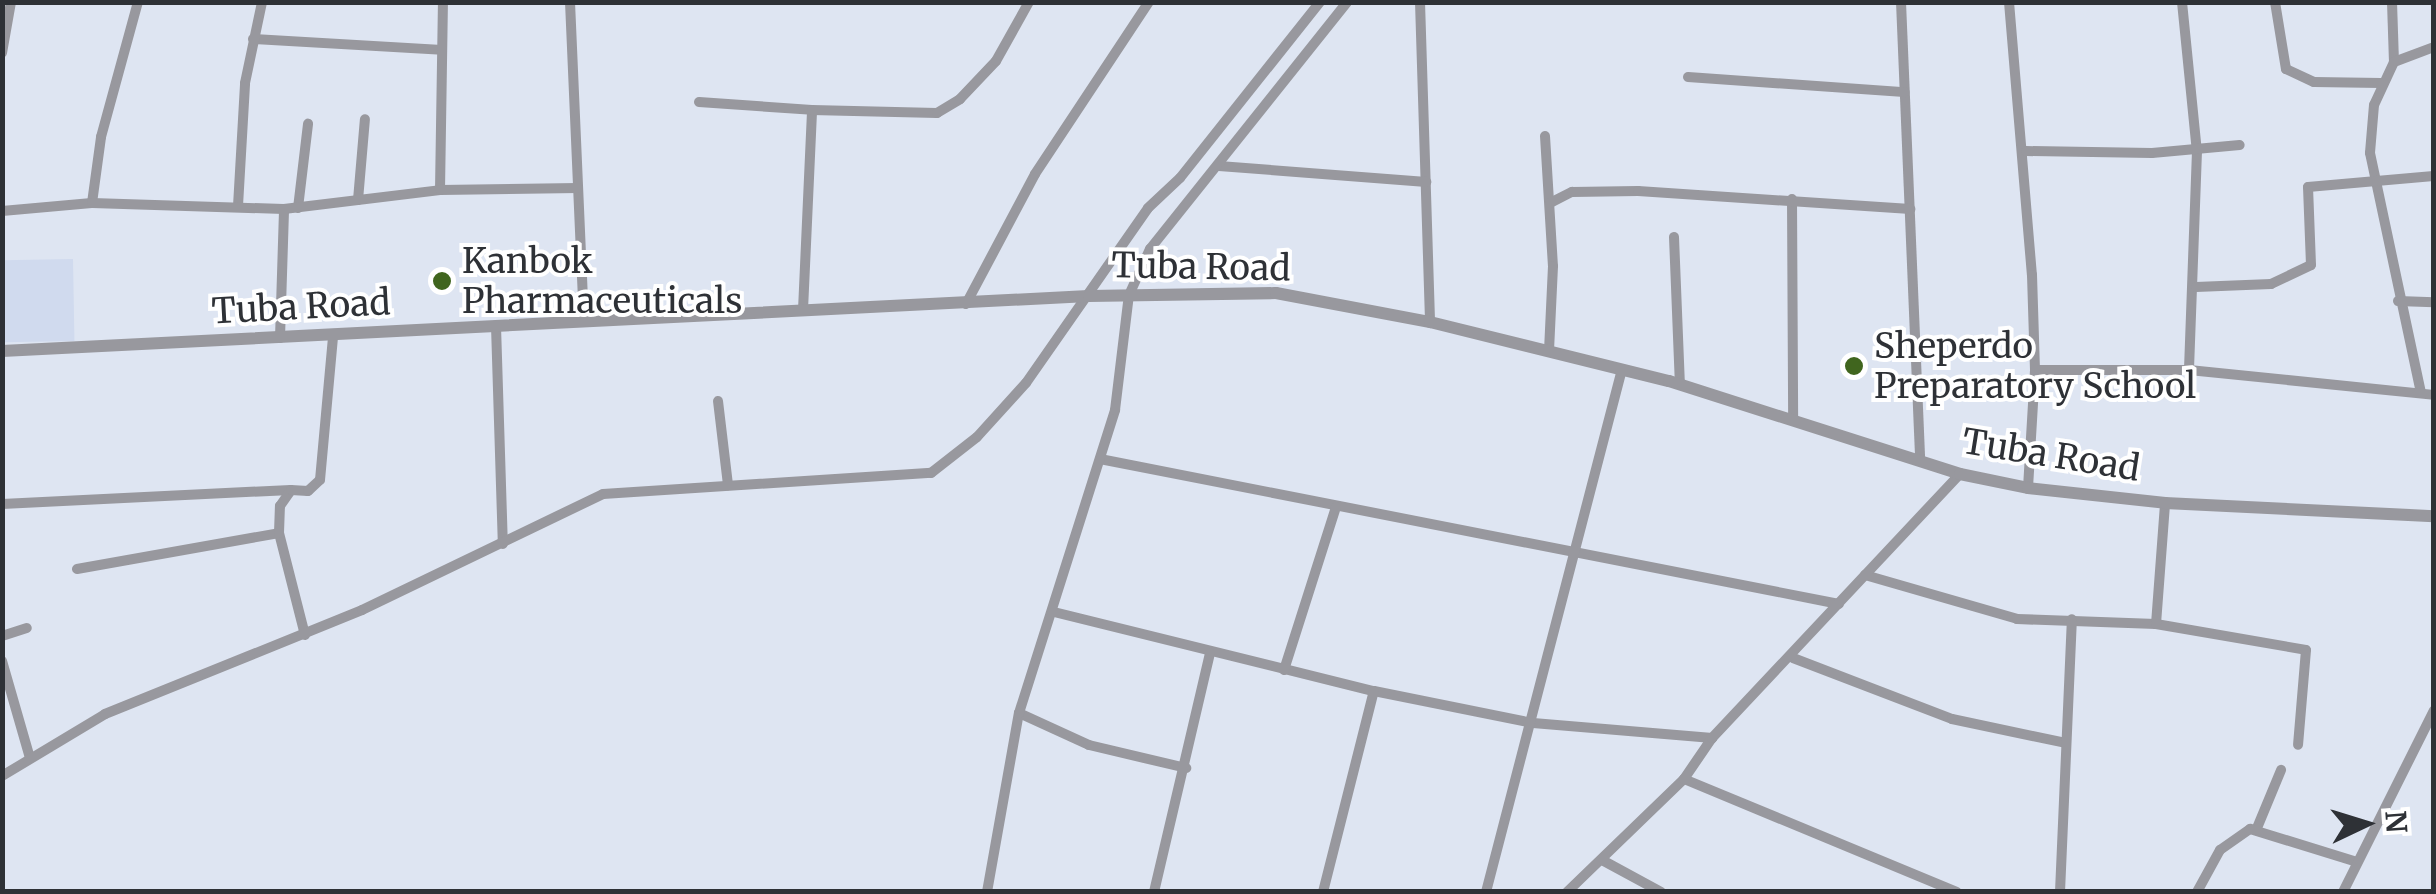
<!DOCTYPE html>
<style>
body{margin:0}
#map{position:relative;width:2436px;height:894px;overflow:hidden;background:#dee5f2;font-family:Merriweather,serif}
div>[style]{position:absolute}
.built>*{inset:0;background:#d0daee;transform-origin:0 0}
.minor>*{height:10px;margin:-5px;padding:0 5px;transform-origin:5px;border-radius:5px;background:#98989e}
.tertiary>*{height:12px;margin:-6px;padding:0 6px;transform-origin:6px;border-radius:6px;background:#98989e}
.dots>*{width:28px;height:28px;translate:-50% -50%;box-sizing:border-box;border:5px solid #fff;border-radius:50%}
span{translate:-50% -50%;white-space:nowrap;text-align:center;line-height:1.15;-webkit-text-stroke:8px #fff;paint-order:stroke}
.poi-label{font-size:35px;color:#2e3136}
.left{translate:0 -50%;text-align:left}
.street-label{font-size:35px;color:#2e3136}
.frame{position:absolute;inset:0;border:5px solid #2e3136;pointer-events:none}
.north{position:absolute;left:2316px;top:774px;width:100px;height:100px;-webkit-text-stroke:8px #fff;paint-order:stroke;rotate:86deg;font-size:28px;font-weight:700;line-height:40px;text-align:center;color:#2e3136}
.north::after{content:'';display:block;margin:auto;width:35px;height:45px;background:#2e3136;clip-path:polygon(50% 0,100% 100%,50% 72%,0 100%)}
</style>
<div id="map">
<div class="built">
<i style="left:73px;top:259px;width:82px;height:70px;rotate:89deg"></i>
</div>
<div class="minor">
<i style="left:570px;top:2px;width:320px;rotate:87.5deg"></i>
<i style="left:1420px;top:2px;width:320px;rotate:88.2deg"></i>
<i style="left:1901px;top:2px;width:457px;rotate:87.6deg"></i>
<i style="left:2009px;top:2px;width:274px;rotate:85.2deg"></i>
<i style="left:2032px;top:275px;width:95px;rotate:88.2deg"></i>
<i style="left:2035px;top:370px;width:118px;rotate:93.4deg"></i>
<i style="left:2182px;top:2px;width:150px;rotate:84.3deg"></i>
<i style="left:2197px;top:151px;width:219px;rotate:92.1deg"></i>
<i style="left:2275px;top:2px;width:68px;rotate:80.7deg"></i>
<i style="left:2286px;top:69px;width:31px;rotate:25deg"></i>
<i style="left:2314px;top:82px;width:67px;rotate:0.9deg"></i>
<i style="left:2392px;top:2px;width:60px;rotate:88.1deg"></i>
<i style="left:2394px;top:62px;width:47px;rotate:114.9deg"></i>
<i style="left:2374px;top:105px;width:48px;rotate:94.8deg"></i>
<i style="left:2370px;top:153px;width:245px;rotate:78deg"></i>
<i style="left:253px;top:39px;width:189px;rotate:3.3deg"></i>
<i style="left:2px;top:53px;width:52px;rotate:-80deg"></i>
<i style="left:2394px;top:62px;width:43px;rotate:-20.6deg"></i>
<i style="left:1688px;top:77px;width:217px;rotate:4deg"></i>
<i style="left:699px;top:102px;width:113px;rotate:4deg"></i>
<i style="left:1545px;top:136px;width:130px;rotate:86.5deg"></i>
<i style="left:1553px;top:266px;width:84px;rotate:92.7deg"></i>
<i style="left:2026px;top:151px;width:126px;rotate:0.9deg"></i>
<i style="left:2152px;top:153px;width:88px;rotate:-5.2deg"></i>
<i style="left:1219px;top:166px;width:208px;rotate:4.4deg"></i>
<i style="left:440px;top:190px;width:188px;rotate:-89.1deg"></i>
<i style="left:1792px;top:199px;width:220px;rotate:89.7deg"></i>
<i style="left:358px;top:200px;width:81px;rotate:-85.1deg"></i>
<i style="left:92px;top:203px;width:67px;rotate:-82.2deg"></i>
<i style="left:101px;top:137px;width:140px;rotate:-74.7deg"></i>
<i style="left:1550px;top:203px;width:25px;rotate:-27deg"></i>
<i style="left:1572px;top:192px;width:66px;rotate:-0.9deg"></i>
<i style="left:1638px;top:191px;width:273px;rotate:3.8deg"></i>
<i style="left:238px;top:206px;width:123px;rotate:-86.7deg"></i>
<i style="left:245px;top:83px;width:83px;rotate:-78.1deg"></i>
<i style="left:298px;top:208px;width:85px;rotate:-83.2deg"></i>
<i style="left:2px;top:211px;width:90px;rotate:-5.1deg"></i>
<i style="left:92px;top:203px;width:192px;rotate:1.8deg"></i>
<i style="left:284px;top:209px;width:157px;rotate:-6.9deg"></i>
<i style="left:440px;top:190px;width:138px;rotate:-0.8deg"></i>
<i style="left:1674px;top:237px;width:147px;rotate:87.7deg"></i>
<i style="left:2196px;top:287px;width:75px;rotate:-2.3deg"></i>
<i style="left:2271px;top:284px;width:44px;rotate:-25.4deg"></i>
<i style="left:2311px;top:265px;width:78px;rotate:-92.2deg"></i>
<i style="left:2308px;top:187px;width:126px;rotate:-5deg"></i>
<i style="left:2398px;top:301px;width:36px;rotate:2deg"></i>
<i style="left:966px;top:304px;width:147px;rotate:-62deg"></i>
<i style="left:1035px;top:174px;width:206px;rotate:-56.5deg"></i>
<i style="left:803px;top:310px;width:200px;rotate:-87.4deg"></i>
<i style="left:812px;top:110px;width:125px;rotate:1.4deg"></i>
<i style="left:937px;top:113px;width:27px;rotate:-31deg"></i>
<i style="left:960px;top:99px;width:52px;rotate:-46.5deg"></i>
<i style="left:996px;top:61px;width:68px;rotate:-60.8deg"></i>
<i style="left:496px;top:326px;width:218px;rotate:88.2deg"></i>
<i style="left:280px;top:338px;width:129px;rotate:-88.2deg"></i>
<i style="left:2035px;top:370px;width:154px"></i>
<i style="left:2189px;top:370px;width:246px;rotate:5.8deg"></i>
<i style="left:718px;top:401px;width:85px;rotate:83.2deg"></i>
<i style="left:1100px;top:459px;width:753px;rotate:11.1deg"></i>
<i style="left:2px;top:504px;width:289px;rotate:-2.8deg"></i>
<i style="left:77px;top:569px;width:205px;rotate:-10.1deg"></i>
<i style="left:1865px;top:575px;width:158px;rotate:16.1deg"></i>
<i style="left:2017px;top:619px;width:139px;rotate:2.1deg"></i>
<i style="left:2156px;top:624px;width:152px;rotate:9.8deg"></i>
<i style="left:2306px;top:650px;width:95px;rotate:94.8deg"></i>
<i style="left:1054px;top:612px;width:330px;rotate:13.9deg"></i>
<i style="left:1374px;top:691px;width:162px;rotate:11.4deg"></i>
<i style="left:1533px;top:723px;width:180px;rotate:4.8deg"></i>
<i style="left:2156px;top:624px;width:121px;rotate:-85.7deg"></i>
<i style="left:305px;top:635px;width:105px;rotate:-104.3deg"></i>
<i style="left:279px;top:533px;width:27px;rotate:-88deg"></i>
<i style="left:280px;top:506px;width:19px;rotate:-55deg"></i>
<i style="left:291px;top:490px;width:17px;rotate:3deg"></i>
<i style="left:308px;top:491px;width:16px;rotate:-43deg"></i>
<i style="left:320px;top:480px;width:145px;rotate:-84.8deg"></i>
<i style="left:2px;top:636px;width:26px;rotate:-18deg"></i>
<i style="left:1793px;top:658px;width:170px;rotate:21deg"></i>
<i style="left:1952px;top:719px;width:116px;rotate:11.9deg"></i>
<i style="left:2px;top:661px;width:101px;rotate:73.9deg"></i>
<i style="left:1284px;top:670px;width:171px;rotate:-72.3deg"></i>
<i style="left:1019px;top:713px;width:77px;rotate:24.6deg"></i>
<i style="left:1089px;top:745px;width:100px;rotate:13.3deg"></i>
<i style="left:2px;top:776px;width:120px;rotate:-31deg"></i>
<i style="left:105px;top:714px;width:277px;rotate:-22deg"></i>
<i style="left:362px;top:610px;width:267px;rotate:-25.7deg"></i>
<i style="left:603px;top:494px;width:329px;rotate:-3.7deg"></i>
<i style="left:931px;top:473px;width:58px;rotate:-38deg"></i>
<i style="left:977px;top:437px;width:73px;rotate:-47.8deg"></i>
<i style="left:1026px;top:383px;width:213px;rotate:-55.1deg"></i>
<i style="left:1148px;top:208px;width:44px;rotate:-43.2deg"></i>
<i style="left:1180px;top:178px;width:225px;rotate:-51.5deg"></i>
<i style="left:1684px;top:779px;width:295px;rotate:22.5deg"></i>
<i style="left:2257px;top:828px;width:63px;rotate:-67.5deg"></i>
<i style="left:1602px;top:860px;width:67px;rotate:28.5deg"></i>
<i style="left:987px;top:892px;width:182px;rotate:-79.9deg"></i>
<i style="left:1019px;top:713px;width:318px;rotate:-72.4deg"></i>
<i style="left:1115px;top:410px;width:116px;rotate:-83.1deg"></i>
<i style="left:1129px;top:295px;width:51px;rotate:-65.5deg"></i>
<i style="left:1150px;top:249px;width:316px;rotate:-51.4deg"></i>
<i style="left:1154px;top:892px;width:245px;rotate:-76.8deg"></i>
<i style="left:1323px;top:892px;width:207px;rotate:-75.8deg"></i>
<i style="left:1486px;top:892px;width:540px;rotate:-75.42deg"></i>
<i style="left:1567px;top:892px;width:163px;rotate:-44deg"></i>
<i style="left:1684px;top:779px;width:50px;rotate:-55.7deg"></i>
<i style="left:1712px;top:738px;width:362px;rotate:-46.8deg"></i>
<i style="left:2060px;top:892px;width:273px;rotate:-87.5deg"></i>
<i style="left:2197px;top:892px;width:48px;rotate:-61.3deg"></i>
<i style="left:2220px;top:850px;width:37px;rotate:-35deg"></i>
<i style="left:2250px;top:829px;width:112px;rotate:17.1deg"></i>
<i style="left:2343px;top:892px;width:203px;rotate:-63.4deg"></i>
</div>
<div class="tertiary">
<i style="left:2px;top:351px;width:1088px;rotate:-2.9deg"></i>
<i style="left:1089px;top:296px;width:187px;rotate:-0.9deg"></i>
<i style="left:1276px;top:293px;width:157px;rotate:10.7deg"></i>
<i style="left:1430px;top:322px;width:246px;rotate:13.9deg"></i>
<i style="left:1669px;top:381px;width:305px;rotate:17.7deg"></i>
<i style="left:1960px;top:474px;width:69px;rotate:11.6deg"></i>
<i style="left:2028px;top:488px;width:138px;rotate:6.2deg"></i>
<i style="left:2165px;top:503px;width:269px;rotate:2.8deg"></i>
</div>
<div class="dots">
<i style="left:442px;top:281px;background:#40651e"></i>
<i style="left:1854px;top:366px;background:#40651e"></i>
</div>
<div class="poi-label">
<span class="left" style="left:462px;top:281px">Kanbok<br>Pharmaceuticals</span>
<span class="left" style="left:1874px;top:366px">Sheperdo<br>Preparatory School</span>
</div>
<div class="street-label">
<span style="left:1201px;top:267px;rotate:1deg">Tuba Road</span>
<span style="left:301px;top:307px;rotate:-3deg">Tuba Road</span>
<span style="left:2051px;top:455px;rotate:9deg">Tuba Road</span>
</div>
<div class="frame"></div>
<div class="north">N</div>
</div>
